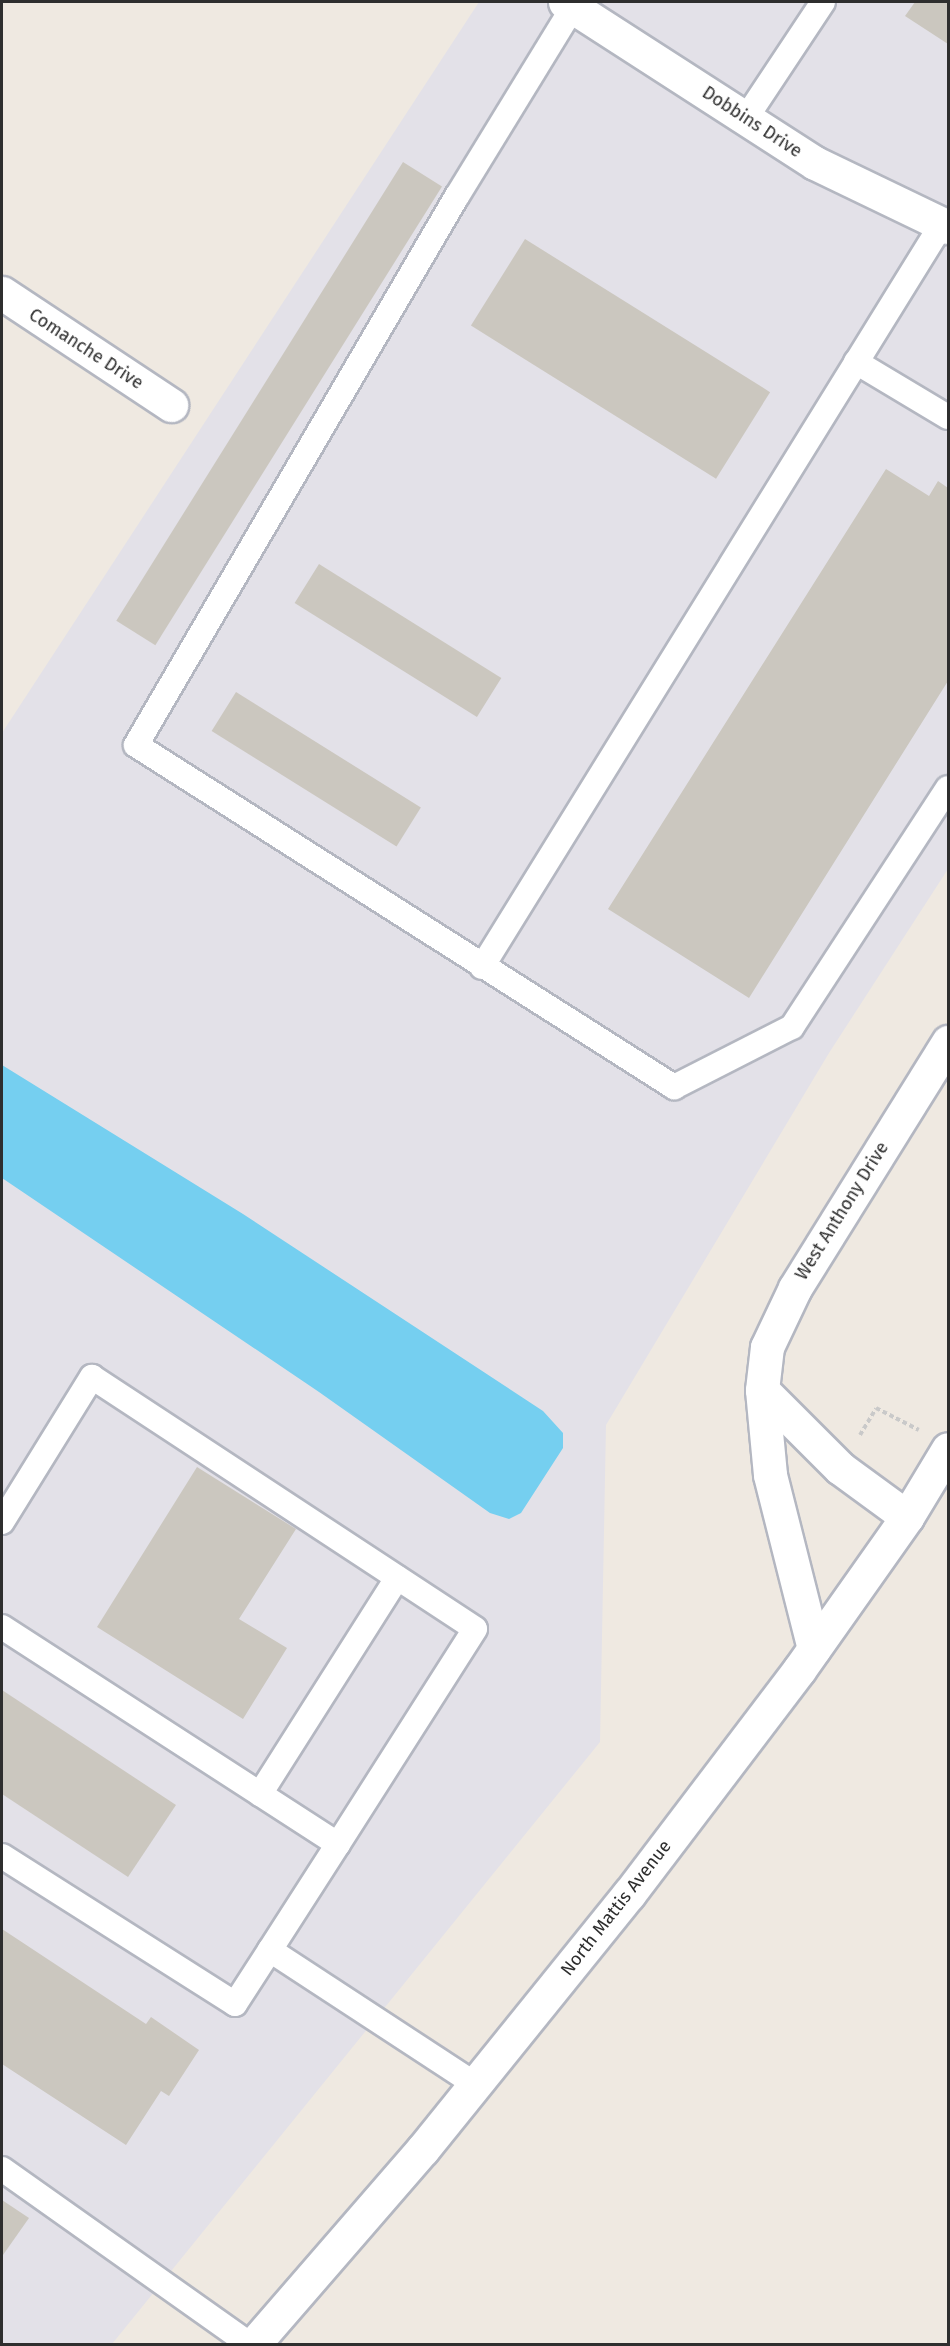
<!DOCTYPE html>
<style>
body{margin:0}
#map{position:relative;width:950px;height:2346px;overflow:hidden;background:#efe9e1;font-family:"Fira Sans",sans-serif}
div>[style]{position:absolute}
.industrial>*{inset:0;background:#e3e1e8}
.water>*{inset:0;background:#75cff0}
.building>*{inset:0;background:#cbc7bf;transform-origin:0 0}
.path>*{height:4px;margin-top:-2px;transform-origin:0;background:repeating-linear-gradient(90deg,#c9c9c9 0 4.5px,transparent 0 7.5px)}
.roads{filter:drop-shadow(2px 0 #b4b7c1) drop-shadow(-2px 0 #b4b7c1) drop-shadow(0 2px #b4b7c1) drop-shadow(0 -2px #b4b7c1)}
.service>*{height:24px;margin:-12px;padding:0 12px;transform-origin:12px;border-radius:12px;background:#fff}
.minor>*{height:33px;margin:-16.5px;padding:0 16.5px;transform-origin:16.5px;border-radius:16.5px;background:#fff}
.tertiary>*{height:33px;margin:-16.5px;padding:0 16.5px;transform-origin:16.5px;border-radius:16.5px;background:#fff}
.secondary>*{height:33px;margin:-16.5px;padding:0 16.5px;transform-origin:16.5px;border-radius:16.5px;background:#fff}
span{translate:-50% -50%;white-space:nowrap;text-align:center;line-height:1.15;-webkit-text-stroke:4.5px #fff;paint-order:stroke}
.street-label{font-size:18px;color:#2e2e2e}
.frame{position:absolute;inset:0;border:3px solid #2e2e2e;pointer-events:none}
</style>
<div id="map">
<div class="industrial">
<i style="clip-path:polygon(479px 2px,948px 2px,948px 869px,829px 1053px,606px 1425px,600px 1742px,112px 2344px,2px 2344px,2px 733px)"></i>
</div>
<div class="water">
<i style="clip-path:polygon(2px 1065px,243px 1214px,543px 1411px,563px 1433px,563px 1448px,521px 1513px,509px 1519px,490px 1513px,319px 1392px,2px 1178px)"></i>
</div>
<div class="building">
<i style="clip-path:polygon(915px 2px,948px 2px,948px 44px,905px 16px)"></i>
<i style="left:403px;top:162px;width:46px;height:541px;rotate:32deg"></i>
<i style="left:525px;top:239px;width:289px;height:102px;rotate:32deg"></i>
<i style="clip-path:polygon(886px 469px,929px 496px,938px 481px,948px 488px,948px 681px,749px 998px,608px 909px)"></i>
<i style="left:319px;top:564px;width:215px;height:46px;rotate:32deg"></i>
<i style="left:236px;top:692px;width:218px;height:46px;rotate:32deg"></i>
<i style="clip-path:polygon(197px 1467px,296px 1529px,239px 1619px,287px 1648px,243px 1719px,97px 1627px)"></i>
<i style="clip-path:polygon(2px 1690px,176px 1805px,128px 1877px,2px 1794px)"></i>
<i style="clip-path:polygon(2px 1929px,146px 2024px,151px 2017px,199px 2050px,169px 2096px,161px 2091px,126px 2145px,2px 2064px)"></i>
<i style="clip-path:polygon(2px 2200px,29px 2218px,3px 2255px,2px 2254px)"></i>
</div>
<div class="path">
<i style="left:860px;top:1435px;width:31px;rotate:-59deg"></i>
<i style="left:876px;top:1408px;width:48px;rotate:27.1deg"></i>
</div>
<div class="roads">
<div class="service">
<i style="left:573px;top:7px;width:222px;rotate:121.5deg"></i>
<i style="left:457px;top:196px;width:636px;rotate:120.31deg"></i>
<i style="left:136px;top:745px;width:638px;rotate:32.44deg"></i>
<i style="left:674px;top:1087px;width:132px;rotate:-27deg"></i>
<i style="left:792px;top:1027px;width:285px;rotate:-56.9deg"></i>
<i style="left:746px;top:118px;width:139px;rotate:-56.4deg"></i>
<i style="left:856px;top:362px;width:107px;rotate:30.9deg"></i>
<i style="left:482px;top:967px;width:874px;rotate:-58.24deg"></i>
<i style="left:2px;top:1522px;width:171px;rotate:-58.2deg"></i>
<i style="left:92px;top:1377px;width:458px;rotate:33.3deg"></i>
<i style="left:475px;top:1629px;width:255px;rotate:122.5deg"></i>
<i style="left:2px;top:1627px;width:400px;rotate:32.9deg"></i>
<i style="left:338px;top:1844px;width:126px;rotate:122.7deg"></i>
<i style="left:260px;top:1794px;width:256px;rotate:-57.6deg"></i>
<i style="left:2px;top:1856px;width:276px;rotate:32.4deg"></i>
<i style="left:235px;top:2004px;width:64px;rotate:-57.1deg"></i>
<i style="left:270px;top:1950px;width:245px;rotate:33.2deg"></i>
<i style="left:2px;top:2169px;width:303px;rotate:35.3deg"></i>
</div>
<div class="minor">
<i style="left:565px;top:2px;width:297px;rotate:32.8deg"></i>
<i style="left:815px;top:163px;width:148px;rotate:25.7deg"></i>
<i style="left:2px;top:293px;width:203px;rotate:33.5deg"></i>
</div>
<div class="tertiary">
<i style="left:762px;top:1390px;width:85px;rotate:84.6deg"></i>
<i style="left:770px;top:1475px;width:179px;rotate:75.8deg"></i>
<i style="left:254px;top:2344px;width:258px;rotate:-49.1deg"></i>
<i style="left:423px;top:2149px;width:328px;rotate:-51.1deg"></i>
<i style="left:629px;top:1894px;width:281px;rotate:-52.8deg"></i>
<i style="left:799px;top:1670px;width:187px;rotate:-54.8deg"></i>
<i style="left:907px;top:1517px;width:83px;rotate:-143.8deg"></i>
<i style="left:840px;top:1468px;width:110px;rotate:-135deg"></i>
<i style="left:762px;top:1390px;width:43px;rotate:-83.4deg"></i>
<i style="left:767px;top:1347px;width:65px;rotate:-64.6deg"></i>
<i style="left:795px;top:1288px;width:290px;rotate:-58.1deg"></i>
</div>
<div class="secondary">
<i style="left:907px;top:1517px;width:79px;rotate:-58.9deg"></i>
</div>
</div>
<div class="street-label">
<span style="left:752px;top:122px;rotate:33deg">Dobbins Drive</span>
<span style="left:86px;top:349px;rotate:33deg">Comanche Drive</span>
<span style="left:842px;top:1211px;rotate:-58deg">West Anthony Drive</span>
<span style="left:616px;top:1908px;rotate:-52deg">North Mattis Avenue</span>
</div>
<div class="frame"></div>
</div>
